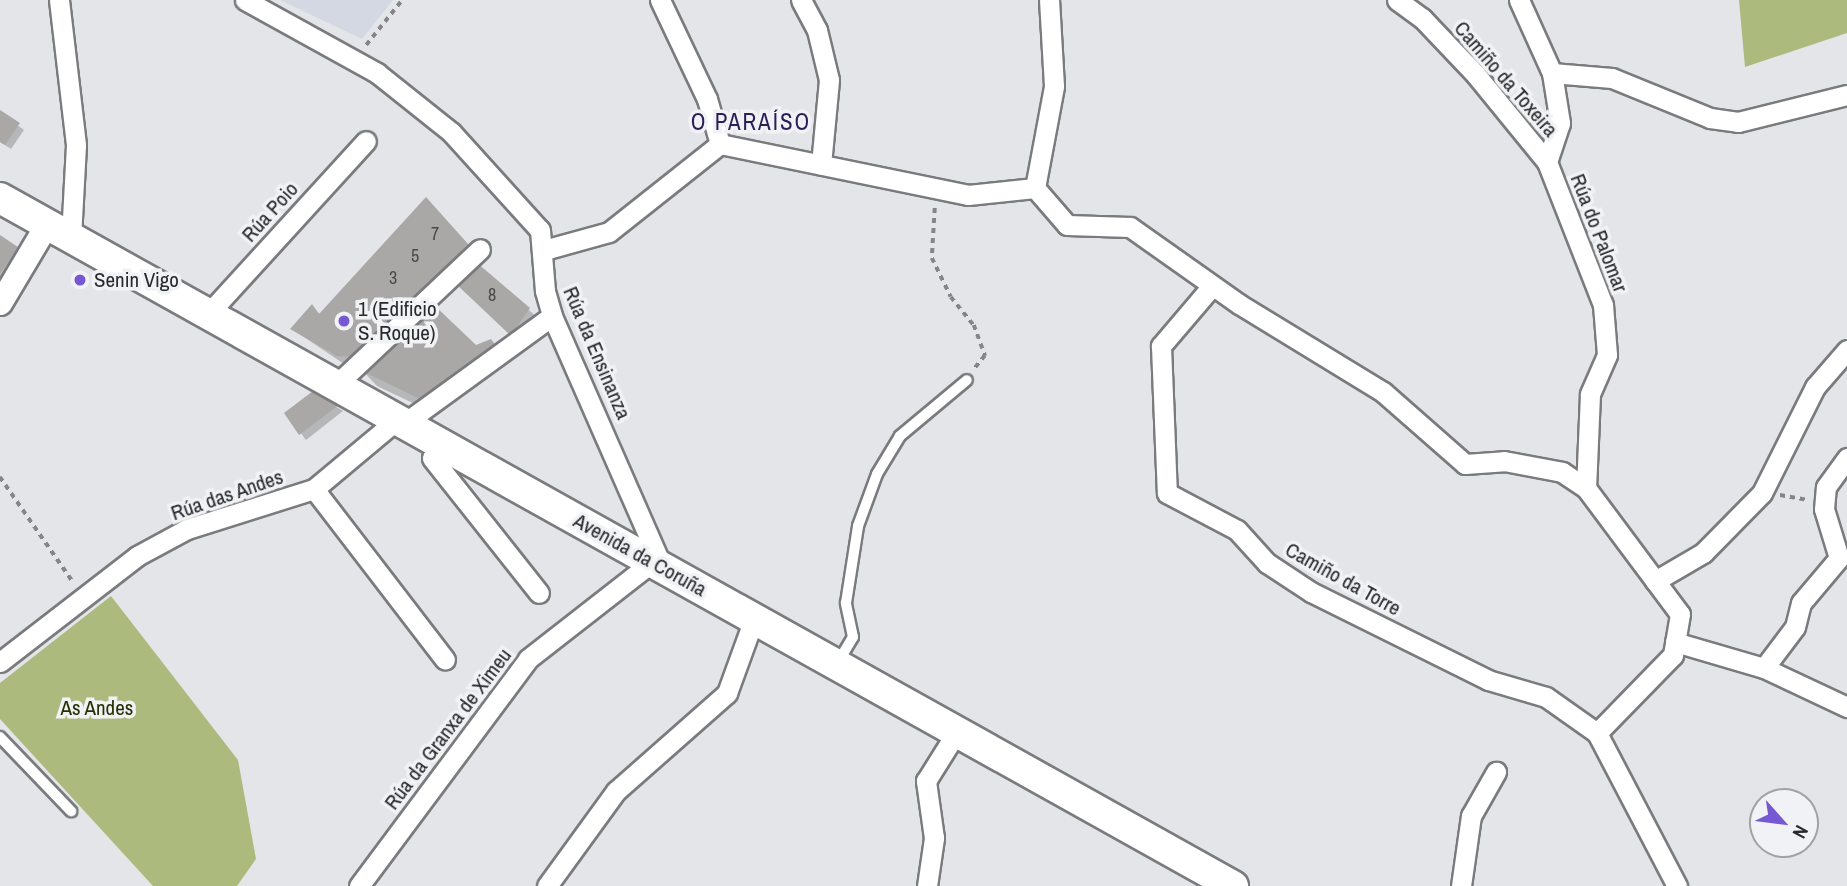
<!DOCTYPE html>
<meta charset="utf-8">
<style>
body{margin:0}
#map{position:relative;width:1847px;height:886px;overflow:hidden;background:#e4e5e8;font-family:"Archivo Narrow",sans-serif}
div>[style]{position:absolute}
.built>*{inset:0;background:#d4d8e2}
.forest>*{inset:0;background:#acba7e}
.shadow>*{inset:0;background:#0003}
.building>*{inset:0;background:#aaa8a6}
.path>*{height:3.5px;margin-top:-1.75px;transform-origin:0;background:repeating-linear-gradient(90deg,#848587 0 5px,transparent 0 10px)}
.roads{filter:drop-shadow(2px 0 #7a7b7e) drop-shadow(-2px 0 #7a7b7e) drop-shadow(0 2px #7a7b7e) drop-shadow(0 -2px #7a7b7e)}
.service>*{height:10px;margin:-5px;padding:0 5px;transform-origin:5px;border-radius:5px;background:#fff}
.minor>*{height:19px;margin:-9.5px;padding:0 9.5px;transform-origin:9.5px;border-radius:9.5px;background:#fff}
.tertiary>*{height:23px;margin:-11.5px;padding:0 11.5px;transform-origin:11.5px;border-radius:11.5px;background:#fff}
.primary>*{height:30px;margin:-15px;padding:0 15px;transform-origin:15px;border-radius:15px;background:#fff}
.dots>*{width:19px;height:19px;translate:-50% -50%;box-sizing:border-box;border:4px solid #f1f2f5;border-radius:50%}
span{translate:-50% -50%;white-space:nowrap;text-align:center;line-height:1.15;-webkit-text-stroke:7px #f1f2f5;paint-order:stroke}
.number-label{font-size:18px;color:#484949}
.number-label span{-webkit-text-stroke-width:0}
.street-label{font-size:21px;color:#28292a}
.poi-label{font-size:21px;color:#28292a}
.left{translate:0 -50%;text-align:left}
.park-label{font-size:21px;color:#272e00}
.neighbourhood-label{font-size:23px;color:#2d1e58;letter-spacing:2px}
.north{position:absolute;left:1749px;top:788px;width:70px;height:70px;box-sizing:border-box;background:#f1f2f5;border:2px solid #a1a2a4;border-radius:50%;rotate:118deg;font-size:19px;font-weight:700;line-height:28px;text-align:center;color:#28292a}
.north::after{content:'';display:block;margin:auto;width:24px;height:32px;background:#7658d2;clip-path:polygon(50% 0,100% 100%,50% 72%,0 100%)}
</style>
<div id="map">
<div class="built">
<i style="clip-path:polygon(280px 0,393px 0,362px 39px)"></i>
</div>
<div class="forest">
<i style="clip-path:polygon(1739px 0,1847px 0,1847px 33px,1745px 67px)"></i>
<i style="clip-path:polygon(111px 596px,238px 760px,256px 859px,237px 886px,153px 886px,0 719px,0 683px)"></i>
</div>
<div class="shadow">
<i style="clip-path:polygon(0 112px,24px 130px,11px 149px,0 142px)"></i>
<i style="clip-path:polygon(443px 217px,484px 262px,479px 267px,538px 318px,521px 343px,457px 283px,405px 319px,470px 390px,438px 415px,377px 386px,360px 368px,350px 368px,292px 329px,312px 307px,321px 315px)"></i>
<i style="clip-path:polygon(0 237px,25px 257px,0 296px)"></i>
<i style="clip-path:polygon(313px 393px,343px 411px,306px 440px,286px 413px)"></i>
</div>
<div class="building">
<i style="clip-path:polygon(0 110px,20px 123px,5px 145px,0 142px)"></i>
<i style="clip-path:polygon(426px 197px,468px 244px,430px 285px,355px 357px,337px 356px,290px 329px,312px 304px,319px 314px)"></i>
<i style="clip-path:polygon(0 235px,18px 247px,0 274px)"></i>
<i style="clip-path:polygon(476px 262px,530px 308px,511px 336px,455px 283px)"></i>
<i style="clip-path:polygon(432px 303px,476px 345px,491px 339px,497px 347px,420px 399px,358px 369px)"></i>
<i style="clip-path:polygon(313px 391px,339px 405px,299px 435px,284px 413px)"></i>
</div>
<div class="path">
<i style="left:366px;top:45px;width:58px;rotate:-51.3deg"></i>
<i style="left:935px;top:208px;width:50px;rotate:93.4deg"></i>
<i style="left:932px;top:258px;width:43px;rotate:64deg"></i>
<i style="left:951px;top:297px;width:36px;rotate:51deg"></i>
<i style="left:974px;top:325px;width:33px;rotate:70deg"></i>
<i style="left:985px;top:356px;width:19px;rotate:129deg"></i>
<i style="left:0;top:477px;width:128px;rotate:55.2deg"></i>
<i style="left:1780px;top:495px;width:27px;rotate:10deg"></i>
</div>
<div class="roads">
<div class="service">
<i style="left:838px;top:662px;width:29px;rotate:-59deg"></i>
<i style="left:853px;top:637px;width:35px;rotate:-102deg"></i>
<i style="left:846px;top:603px;width:78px;rotate:-81.1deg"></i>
<i style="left:858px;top:526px;width:55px;rotate:-69.9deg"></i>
<i style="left:877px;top:474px;width:44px;rotate:-58.8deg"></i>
<i style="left:900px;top:436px;width:87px;rotate:-39.9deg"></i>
<i style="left:0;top:737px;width:103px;rotate:46.2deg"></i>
</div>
<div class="minor">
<i style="left:59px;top:0;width:146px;rotate:83.3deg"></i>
<i style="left:76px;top:145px;width:92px;rotate:93.1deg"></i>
<i style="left:245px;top:0;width:151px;rotate:28.9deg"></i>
<i style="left:377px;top:73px;width:95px;rotate:38.6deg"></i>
<i style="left:451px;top:132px;width:132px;rotate:47.8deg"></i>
<i style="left:540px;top:230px;width:61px;rotate:85.3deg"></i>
<i style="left:545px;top:291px;width:26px;rotate:74deg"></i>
<i style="left:552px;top:316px;width:274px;rotate:66.3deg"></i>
<i style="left:660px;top:0;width:110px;rotate:64.6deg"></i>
<i style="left:707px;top:99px;width:47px;rotate:73.9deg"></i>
<i style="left:801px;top:0;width:34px;rotate:62deg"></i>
<i style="left:817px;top:30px;width:51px;rotate:76.5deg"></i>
<i style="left:829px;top:80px;width:85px;rotate:95.4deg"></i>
<i style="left:1397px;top:0;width:31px;rotate:36deg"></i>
<i style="left:1422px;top:18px;width:79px;rotate:46.5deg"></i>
<i style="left:1476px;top:75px;width:112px;rotate:50.8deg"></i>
<i style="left:1547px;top:162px;width:154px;rotate:68.6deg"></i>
<i style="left:1603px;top:305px;width:50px;rotate:85.4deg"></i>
<i style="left:1607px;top:355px;width:43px;rotate:113.6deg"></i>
<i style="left:1590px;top:394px;width:94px;rotate:92.4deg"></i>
<i style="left:1519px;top:0;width:80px;rotate:65.7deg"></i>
<i style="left:1552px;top:73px;width:51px;rotate:80.9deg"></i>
<i style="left:1560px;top:123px;width:41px;rotate:108.4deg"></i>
<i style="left:1552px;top:73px;width:60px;rotate:4.8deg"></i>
<i style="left:1612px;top:78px;width:106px;rotate:22.2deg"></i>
<i style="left:1710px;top:118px;width:28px;rotate:8deg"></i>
<i style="left:1738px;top:122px;width:112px;rotate:-13.9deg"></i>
<i style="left:720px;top:144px;width:253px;rotate:11.6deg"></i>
<i style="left:968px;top:195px;width:67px;rotate:-6deg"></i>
<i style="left:1035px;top:188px;width:49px;rotate:49.1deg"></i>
<i style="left:1067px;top:225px;width:63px;rotate:1.8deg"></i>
<i style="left:1130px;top:227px;width:133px;rotate:35.2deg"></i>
<i style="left:1239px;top:304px;width:169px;rotate:31.4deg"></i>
<i style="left:1383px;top:392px;width:109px;rotate:41.3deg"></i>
<i style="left:1465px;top:464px;width:39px;rotate:-4deg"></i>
<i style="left:1504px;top:461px;width:59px;rotate:10.7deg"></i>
<i style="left:1562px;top:472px;width:29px;rotate:34deg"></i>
<i style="left:1586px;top:488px;width:157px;rotate:53.3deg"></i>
<i style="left:1680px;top:614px;width:42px;rotate:99.7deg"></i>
<i style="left:1673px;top:655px;width:109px;rotate:134.3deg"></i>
<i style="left:1035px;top:188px;width:104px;rotate:-79.4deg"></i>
<i style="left:1054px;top:86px;width:86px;rotate:-93.3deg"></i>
<i style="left:544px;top:250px;width:67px;rotate:-15.5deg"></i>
<i style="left:609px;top:232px;width:142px;rotate:-38.4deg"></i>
<i style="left:1212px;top:286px;width:79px;rotate:130.4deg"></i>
<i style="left:1161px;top:346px;width:147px;rotate:87.7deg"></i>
<i style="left:1167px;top:493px;width:79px;rotate:27.9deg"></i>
<i style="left:1237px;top:530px;width:45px;rotate:47.7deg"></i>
<i style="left:1267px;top:563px;width:53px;rotate:33.4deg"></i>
<i style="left:1311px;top:592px;width:198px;rotate:26.4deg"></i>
<i style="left:1488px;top:680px;width:60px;rotate:16.3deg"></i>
<i style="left:1546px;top:697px;width:62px;rotate:35.2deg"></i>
<i style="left:1597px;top:733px;width:173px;rotate:62.4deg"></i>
<i style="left:208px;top:314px;width:234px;rotate:-47.6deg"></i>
<i style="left:338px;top:383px;width:195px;rotate:-43.3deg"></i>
<i style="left:406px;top:422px;width:180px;rotate:-36deg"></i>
<i style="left:441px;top:442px;width:18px;rotate:119deg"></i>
<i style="left:432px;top:458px;width:172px;rotate:51.6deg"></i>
<i style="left:314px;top:489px;width:215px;rotate:52.5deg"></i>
<i style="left:1655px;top:581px;width:56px;rotate:-30.3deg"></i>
<i style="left:1703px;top:553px;width:84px;rotate:-45.5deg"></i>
<i style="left:1762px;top:493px;width:119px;rotate:-63.4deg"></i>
<i style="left:1815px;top:387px;width:49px;rotate:-49.1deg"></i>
<i style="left:1675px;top:642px;width:93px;rotate:16.3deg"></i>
<i style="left:1764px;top:668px;width:92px;rotate:25.2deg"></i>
<i style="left:0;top:662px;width:173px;rotate:-37.7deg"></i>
<i style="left:137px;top:556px;width:57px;rotate:-28.4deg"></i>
<i style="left:187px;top:529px;width:133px;rotate:-17.5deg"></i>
<i style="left:314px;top:489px;width:111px;rotate:-39.9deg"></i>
<i style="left:1764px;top:668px;width:51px;rotate:-52.9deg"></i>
<i style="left:1795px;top:627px;width:25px;rotate:-76deg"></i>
<i style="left:1801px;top:603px;width:59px;rotate:-49.8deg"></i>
<i style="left:1839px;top:558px;width:51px;rotate:-107deg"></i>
<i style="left:1824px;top:509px;width:22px;rotate:-85deg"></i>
<i style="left:1826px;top:487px;width:36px;rotate:-54deg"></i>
<i style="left:359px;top:886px;width:283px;rotate:-53.3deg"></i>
<i style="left:528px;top:659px;width:157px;rotate:-38deg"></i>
<i style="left:547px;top:886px;width:117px;rotate:-54deg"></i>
<i style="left:616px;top:791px;width:148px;rotate:-41.4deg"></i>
<i style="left:727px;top:693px;width:79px;rotate:-70deg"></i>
<i style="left:927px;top:886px;width:49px;rotate:-81.7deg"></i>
<i style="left:934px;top:838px;width:58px;rotate:-98deg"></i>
<i style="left:926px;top:781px;width:57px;rotate:-58deg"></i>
<i style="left:1461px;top:886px;width:71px;rotate:-81.9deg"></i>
<i style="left:1471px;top:816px;width:51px;rotate:-60.4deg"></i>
</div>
<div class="tertiary">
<i style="left:0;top:303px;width:92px;rotate:-59.3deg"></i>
</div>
<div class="primary">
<i style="left:0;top:198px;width:1412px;rotate:29.16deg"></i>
</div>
</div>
<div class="dots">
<i style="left:80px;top:280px;background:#7658d2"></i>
<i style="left:344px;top:321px;background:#7658d2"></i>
</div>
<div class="number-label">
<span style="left:435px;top:234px">7</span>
<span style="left:415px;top:256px">5</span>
<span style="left:393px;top:278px">3</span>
<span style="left:492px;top:295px">8</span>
</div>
<div class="street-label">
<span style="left:1506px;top:79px;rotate:49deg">Camiño da Toxeira</span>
<span style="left:270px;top:212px;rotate:-48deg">Rúa Poio</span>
<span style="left:1599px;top:233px;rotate:69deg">Rúa do Palomar</span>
<span style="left:597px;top:353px;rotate:67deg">Rúa da Ensinanza</span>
<span style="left:227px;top:495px;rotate:-19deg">Rúa das Andes</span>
<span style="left:640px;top:555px;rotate:29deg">Avenida da Coruña</span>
<span style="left:1343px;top:579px;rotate:29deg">Camiño da Torre</span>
<span style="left:448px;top:729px;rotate:-53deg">Rúa da Granxa de Ximeu</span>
</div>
<div class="poi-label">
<span class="left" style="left:94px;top:280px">Senin Vigo</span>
<span class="left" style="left:358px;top:321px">1 (Edificio<br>S. Roque)</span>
</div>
<div class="park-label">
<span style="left:97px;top:708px">As Andes</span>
</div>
<div class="neighbourhood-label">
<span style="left:751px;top:122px">O PARAÍSO</span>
</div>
<div class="north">N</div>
</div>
